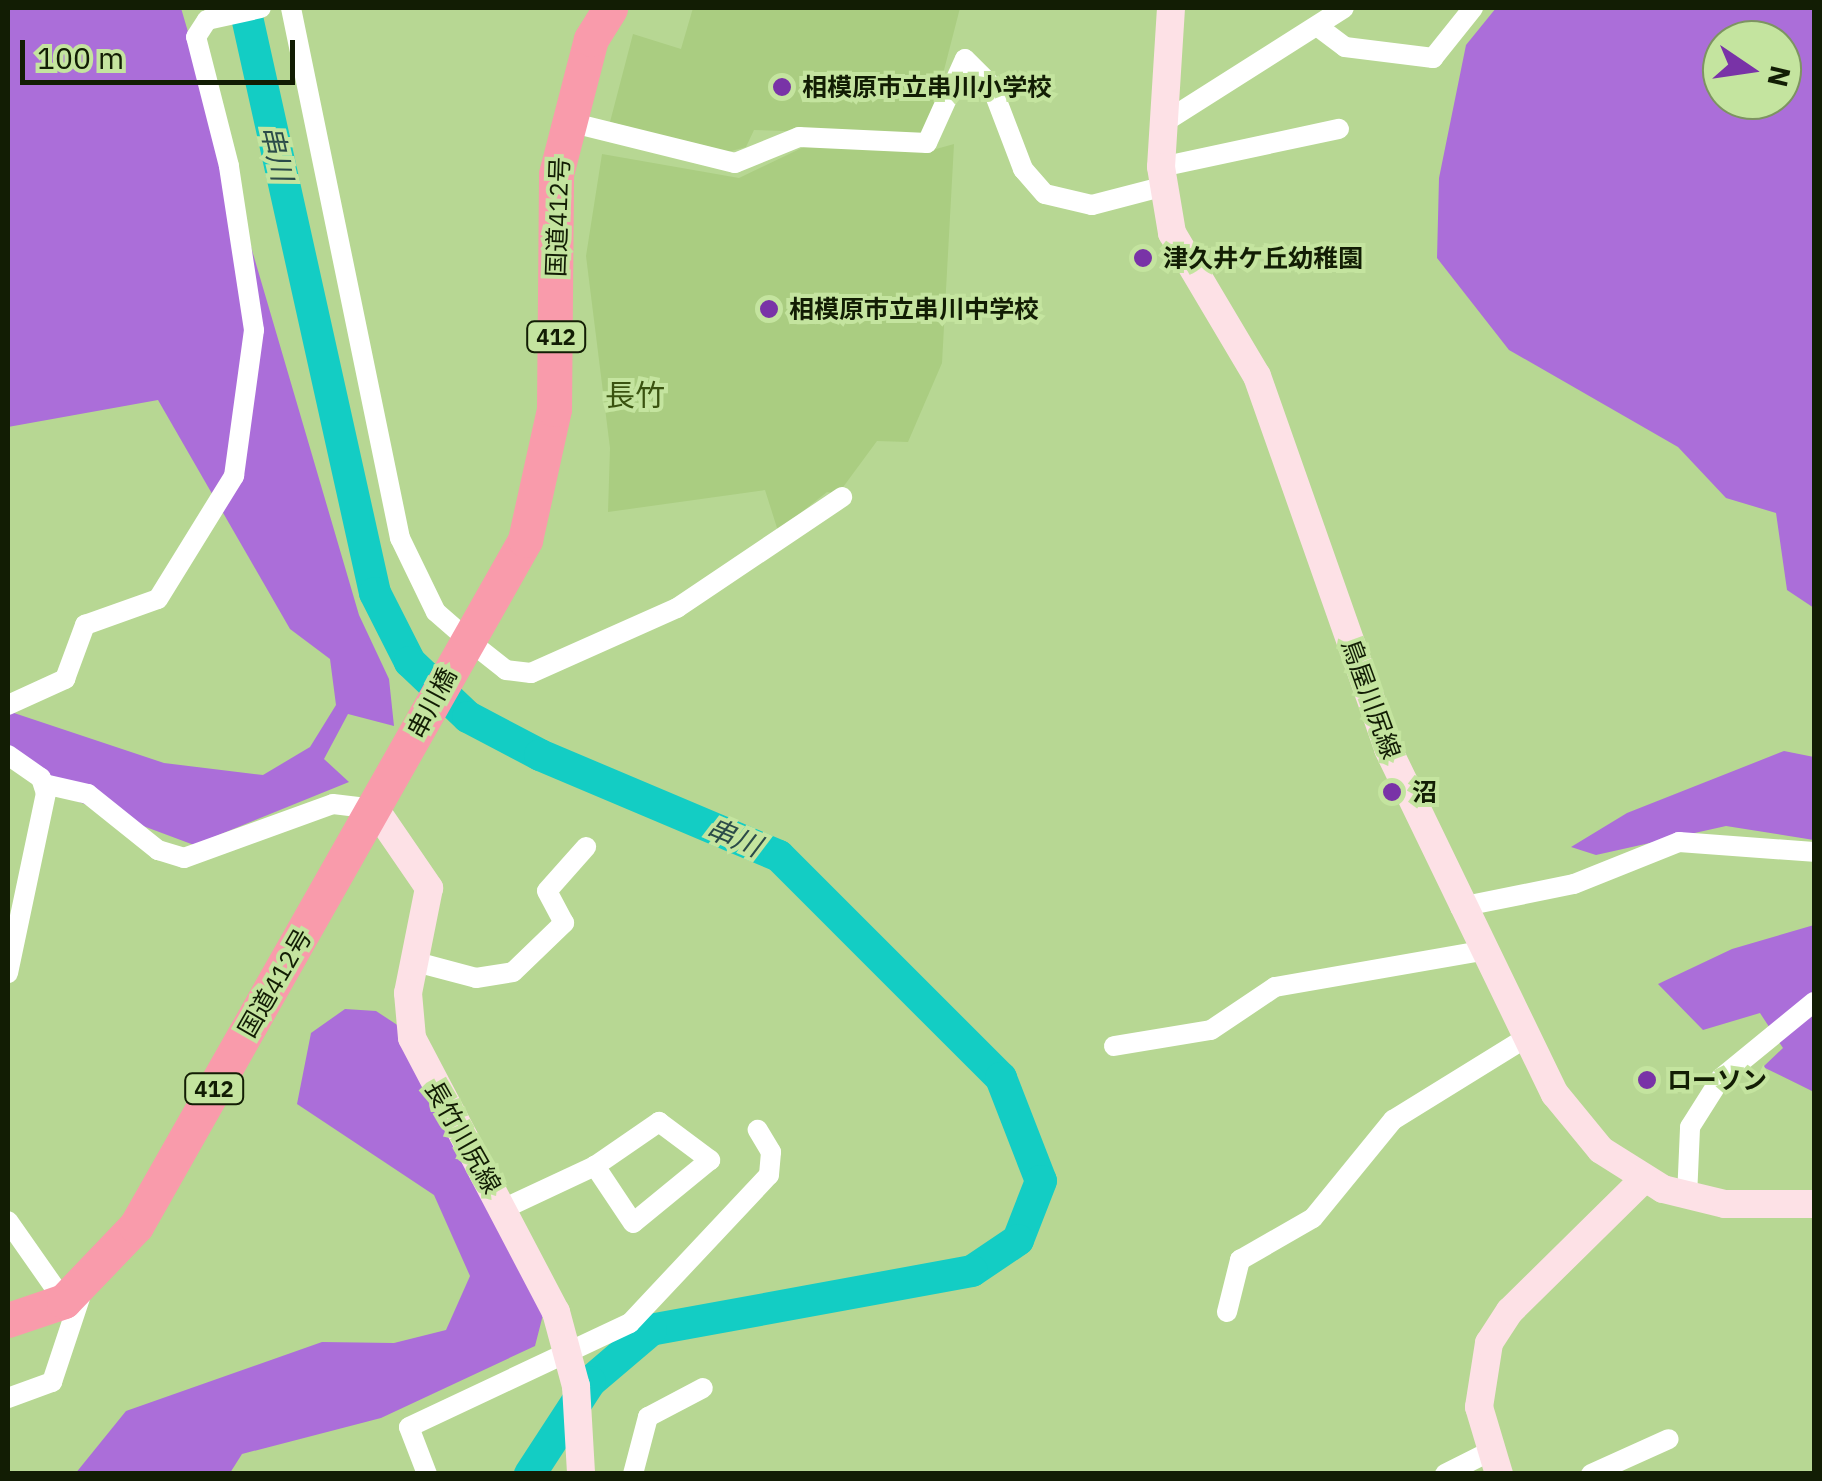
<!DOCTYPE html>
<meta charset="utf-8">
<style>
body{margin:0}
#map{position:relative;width:1822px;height:1481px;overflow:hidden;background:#b7d793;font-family:"IBM Plex Sans","Noto Sans JP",sans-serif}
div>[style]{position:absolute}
.built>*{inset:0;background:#aacd81}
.forest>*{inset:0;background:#ab6ed9}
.river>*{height:32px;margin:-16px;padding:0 16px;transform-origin:16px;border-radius:16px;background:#13cdc4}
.street>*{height:20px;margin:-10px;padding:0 10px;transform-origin:10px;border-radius:10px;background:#fff}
.secondary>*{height:28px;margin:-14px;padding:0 14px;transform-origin:14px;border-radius:14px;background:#fde1e6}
.highway>*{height:35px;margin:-17.5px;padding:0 17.5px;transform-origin:17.5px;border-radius:17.5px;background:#f99bab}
.dots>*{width:28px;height:28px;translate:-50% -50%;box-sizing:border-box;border:5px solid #c4e49f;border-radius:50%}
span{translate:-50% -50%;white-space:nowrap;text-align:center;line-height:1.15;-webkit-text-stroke:8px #c4e49f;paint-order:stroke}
.shield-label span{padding:2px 8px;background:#c4e49f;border:2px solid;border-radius:8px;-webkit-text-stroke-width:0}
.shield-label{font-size:22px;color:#121d04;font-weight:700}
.poi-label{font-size:25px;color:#121d04;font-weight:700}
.left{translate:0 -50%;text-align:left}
.street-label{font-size:25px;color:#121d04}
.water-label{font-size:28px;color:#2b4b49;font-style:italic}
.quarter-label{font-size:30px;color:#3a5310}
.frame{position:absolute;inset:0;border:10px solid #121d04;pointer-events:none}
.north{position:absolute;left:1702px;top:20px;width:100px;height:100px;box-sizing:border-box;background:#c4e49f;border:2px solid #7d9461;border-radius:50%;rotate:103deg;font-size:28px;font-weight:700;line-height:40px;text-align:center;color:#121d04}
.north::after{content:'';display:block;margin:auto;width:35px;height:45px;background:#7933a7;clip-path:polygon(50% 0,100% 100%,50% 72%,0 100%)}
.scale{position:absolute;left:20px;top:40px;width:275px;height:45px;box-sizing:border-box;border:5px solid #121d04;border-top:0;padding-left:12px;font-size:30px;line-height:35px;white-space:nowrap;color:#121d04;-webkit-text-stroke:8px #c4e49f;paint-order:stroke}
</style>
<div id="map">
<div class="built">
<i style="clip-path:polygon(693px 8px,960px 8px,927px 136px,754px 130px,746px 147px,724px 153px,610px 122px,633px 34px,681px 49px)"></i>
<i style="clip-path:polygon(954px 144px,942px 363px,908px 442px,877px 441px,838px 494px,827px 492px,778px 531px,765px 490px,608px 512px,610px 448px,586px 256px,602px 154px,739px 178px,808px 145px,929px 151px)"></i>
</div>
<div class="forest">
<i style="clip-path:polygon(8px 8px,181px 8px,359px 615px,389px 679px,394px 726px,348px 714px,324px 759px,349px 782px,194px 845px,71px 799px,8px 753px,8px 711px,164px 763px,263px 775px,310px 747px,336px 705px,330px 659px,290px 629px,158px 400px,8px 427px)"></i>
<i style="clip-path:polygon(evenodd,1496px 8px,1814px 8px,1814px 608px,1787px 590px,1776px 513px,1726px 498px,1678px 447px,1509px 350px,1437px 258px,1439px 178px,1466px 45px,1496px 8px,1722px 40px,1782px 40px,1782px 100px,1722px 100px,1722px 40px)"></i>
<i style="clip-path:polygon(1784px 751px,1814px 757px,1814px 840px,1726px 826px,1596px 855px,1571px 847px,1627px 813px)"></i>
<i style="clip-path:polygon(1814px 925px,1814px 1092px,1763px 1067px,1783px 1048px,1760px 1013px,1703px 1030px,1658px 984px,1732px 949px)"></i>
<i style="clip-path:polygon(345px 1009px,376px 1011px,408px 1032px,545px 1307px,535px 1346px,381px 1418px,242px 1454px,230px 1473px,75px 1474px,126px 1411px,322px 1342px,394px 1343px,446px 1330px,470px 1276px,434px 1195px,297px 1104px,311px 1033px)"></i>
</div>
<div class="river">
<i style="left:245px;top:8px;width:599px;rotate:77.47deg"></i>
<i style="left:375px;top:593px;width:77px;rotate:63.1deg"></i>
<i style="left:410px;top:662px;width:80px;rotate:43.5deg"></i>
<i style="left:468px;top:717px;width:81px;rotate:27.8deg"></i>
<i style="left:540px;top:755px;width:259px;rotate:22.9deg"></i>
<i style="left:779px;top:856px;width:314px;rotate:45deg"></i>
<i style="left:1001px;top:1078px;width:110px;rotate:68.8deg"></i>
<i style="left:1041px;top:1181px;width:63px;rotate:111.3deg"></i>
<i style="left:1018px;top:1240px;width:55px;rotate:146deg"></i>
<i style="left:972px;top:1271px;width:326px;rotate:169.6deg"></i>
<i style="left:651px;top:1330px;width:80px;rotate:139.6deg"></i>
<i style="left:590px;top:1382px;width:110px;rotate:123.1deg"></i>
</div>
<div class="street">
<i style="left:291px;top:8px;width:541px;rotate:78.38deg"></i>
<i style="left:400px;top:538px;width:82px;rotate:64.1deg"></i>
<i style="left:436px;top:612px;width:43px;rotate:41.2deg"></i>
<i style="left:468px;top:640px;width:48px;rotate:38.3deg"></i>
<i style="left:506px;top:670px;width:25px;rotate:7deg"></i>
<i style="left:531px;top:673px;width:160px;rotate:-24deg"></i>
<i style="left:677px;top:608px;width:199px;rotate:-33.9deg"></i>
<i style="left:1317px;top:26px;width:35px;rotate:37deg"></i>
<i style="left:1345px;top:47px;width:89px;rotate:7.1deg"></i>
<i style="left:1433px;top:58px;width:64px;rotate:-51.3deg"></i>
<i style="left:565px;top:121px;width:175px;rotate:13.9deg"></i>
<i style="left:735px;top:163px;width:69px;rotate:-22.1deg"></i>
<i style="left:799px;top:137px;width:128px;rotate:2.7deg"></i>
<i style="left:927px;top:143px;width:92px;rotate:-65.7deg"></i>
<i style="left:965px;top:59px;width:37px;rotate:45deg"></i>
<i style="left:991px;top:85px;width:90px;rotate:69.1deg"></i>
<i style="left:1023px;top:169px;width:33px;rotate:49deg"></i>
<i style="left:1045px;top:194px;width:48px;rotate:13.2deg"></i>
<i style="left:1092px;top:205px;width:71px;rotate:-14.6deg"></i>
<i style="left:1163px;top:123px;width:214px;rotate:-32.4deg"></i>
<i style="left:1161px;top:167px;width:182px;rotate:-12.1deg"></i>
<i style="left:8px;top:705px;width:63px;rotate:-24.5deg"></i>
<i style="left:65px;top:679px;width:58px;rotate:-69.7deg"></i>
<i style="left:85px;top:625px;width:77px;rotate:-19.6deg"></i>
<i style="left:158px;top:599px;width:145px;rotate:-58.3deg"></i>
<i style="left:234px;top:476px;width:147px;rotate:-82.2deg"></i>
<i style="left:254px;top:330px;width:166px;rotate:-98.7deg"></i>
<i style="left:229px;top:166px;width:133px;rotate:-104.3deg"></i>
<i style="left:196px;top:37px;width:20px;rotate:-57deg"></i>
<i style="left:207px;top:20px;width:55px;rotate:-12.5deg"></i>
<i style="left:8px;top:755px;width:40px;rotate:34.9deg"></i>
<i style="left:41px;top:778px;width:16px;rotate:72deg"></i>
<i style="left:46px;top:793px;width:184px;rotate:101.9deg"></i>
<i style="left:44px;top:784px;width:45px;rotate:12.8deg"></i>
<i style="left:88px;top:794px;width:90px;rotate:38.7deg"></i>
<i style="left:158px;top:850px;width:27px;rotate:17deg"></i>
<i style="left:184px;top:858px;width:158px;rotate:-19.9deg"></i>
<i style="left:333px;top:804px;width:42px;rotate:6.8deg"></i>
<i style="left:1460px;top:907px;width:116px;rotate:-11.4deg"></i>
<i style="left:1574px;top:884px;width:113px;rotate:-21.8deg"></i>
<i style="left:1679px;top:842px;width:135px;rotate:4.2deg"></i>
<i style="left:416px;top:962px;width:62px;rotate:14.9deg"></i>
<i style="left:476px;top:978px;width:37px;rotate:-9deg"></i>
<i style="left:513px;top:972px;width:71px;rotate:-43.9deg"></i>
<i style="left:564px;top:923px;width:36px;rotate:-118deg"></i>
<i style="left:547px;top:891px;width:59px;rotate:-48.4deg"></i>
<i style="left:1114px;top:1046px;width:98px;rotate:-9.4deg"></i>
<i style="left:1211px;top:1030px;width:77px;rotate:-33.9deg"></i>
<i style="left:1275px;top:987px;width:210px;rotate:-9.9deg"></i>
<i style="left:1687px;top:1197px;width:70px;rotate:-87.5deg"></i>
<i style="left:1690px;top:1127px;width:58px;rotate:-57.7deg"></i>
<i style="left:1721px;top:1078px;width:120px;rotate:-39.3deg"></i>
<i style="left:503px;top:1209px;width:102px;rotate:-25.1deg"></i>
<i style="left:595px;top:1166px;width:78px;rotate:-34.5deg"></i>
<i style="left:659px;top:1122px;width:64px;rotate:36.7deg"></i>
<i style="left:710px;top:1160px;width:99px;rotate:140.7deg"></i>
<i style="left:633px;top:1223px;width:69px;rotate:-123.7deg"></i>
<i style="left:8px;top:1221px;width:98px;rotate:55deg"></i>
<i style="left:1227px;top:1312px;width:54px;rotate:-76deg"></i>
<i style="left:1240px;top:1260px;width:84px;rotate:-29.9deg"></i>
<i style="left:1313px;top:1218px;width:127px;rotate:-50.8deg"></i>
<i style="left:1393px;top:1120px;width:156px;rotate:-31.7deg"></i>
<i style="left:8px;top:1398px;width:47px;rotate:-20deg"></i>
<i style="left:52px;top:1382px;width:98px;rotate:-71.6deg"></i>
<i style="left:427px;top:1474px;width:50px;rotate:-111deg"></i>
<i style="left:409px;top:1427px;width:244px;rotate:-25.2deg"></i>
<i style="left:630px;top:1323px;width:203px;rotate:-46.8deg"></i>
<i style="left:769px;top:1175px;width:23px;rotate:-85deg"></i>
<i style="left:771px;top:1152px;width:26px;rotate:-121deg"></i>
<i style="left:633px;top:1474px;width:59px;rotate:-75.3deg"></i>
<i style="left:648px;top:1417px;width:62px;rotate:-27.8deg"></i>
<i style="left:1445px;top:1474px;width:49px;rotate:-26.6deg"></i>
<i style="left:1591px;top:1474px;width:85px;rotate:-24.2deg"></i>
</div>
<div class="secondary">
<i style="left:1171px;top:8px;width:159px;rotate:93.6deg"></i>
<i style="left:1161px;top:167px;width:67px;rotate:80.5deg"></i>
<i style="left:1172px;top:233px;width:166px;rotate:59.3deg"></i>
<i style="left:1257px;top:376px;width:395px;rotate:70.6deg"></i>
<i style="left:1388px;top:749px;width:383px;rotate:64.2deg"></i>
<i style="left:1555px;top:1094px;width:72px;rotate:50.6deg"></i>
<i style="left:1601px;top:1150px;width:73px;rotate:32.2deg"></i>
<i style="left:1663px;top:1189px;width:64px;rotate:13.6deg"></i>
<i style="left:1725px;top:1204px;width:89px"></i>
<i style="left:375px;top:809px;width:96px;rotate:55.6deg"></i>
<i style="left:429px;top:888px;width:107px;rotate:101.3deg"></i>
<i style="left:408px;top:993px;width:45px;rotate:84.9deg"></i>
<i style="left:412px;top:1038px;width:310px;rotate:62.3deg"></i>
<i style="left:556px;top:1312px;width:77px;rotate:74.9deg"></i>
<i style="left:576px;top:1386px;width:88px;rotate:86.7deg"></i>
<i style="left:1499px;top:1474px;width:70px;rotate:-106.6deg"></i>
<i style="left:1479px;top:1407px;width:65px;rotate:-81.1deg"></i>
<i style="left:1489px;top:1343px;width:38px;rotate:-57deg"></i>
<i style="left:1510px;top:1311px;width:187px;rotate:-44.6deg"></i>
</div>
<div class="highway">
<i style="left:8px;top:1320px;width:59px;rotate:-18.7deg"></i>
<i style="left:64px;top:1301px;width:104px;rotate:-46.2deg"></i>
<i style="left:136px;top:1226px;width:789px;rotate:-60.44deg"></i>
<i style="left:525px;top:540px;width:134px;rotate:-77.5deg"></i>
<i style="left:554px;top:409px;width:235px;rotate:-89.5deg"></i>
<i style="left:556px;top:174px;width:139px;rotate:-75.5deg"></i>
<i style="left:591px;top:39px;width:36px;rotate:-58deg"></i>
</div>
<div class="dots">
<i style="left:782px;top:87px;background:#7933a7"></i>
<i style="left:1143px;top:258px;background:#7933a7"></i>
<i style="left:769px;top:309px;background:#7933a7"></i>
<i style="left:1392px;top:792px;background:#7933a7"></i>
<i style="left:1647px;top:1080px;background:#7933a7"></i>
</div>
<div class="shield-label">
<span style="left:556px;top:337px">412</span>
<span style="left:214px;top:1089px">412</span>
</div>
<div class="poi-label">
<span class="left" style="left:802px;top:87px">相模原市立串川小学校</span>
<span class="left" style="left:1163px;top:258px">津久井ケ丘幼稚園</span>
<span class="left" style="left:789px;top:309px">相模原市立串川中学校</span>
<span class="left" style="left:1412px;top:792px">沼</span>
<span class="left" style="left:1667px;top:1080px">ローソン</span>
</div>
<div class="street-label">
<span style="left:558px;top:217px;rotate:-88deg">国道412号</span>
<span style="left:1371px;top:699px;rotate:70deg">鳥屋川尻線</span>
<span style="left:432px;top:703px;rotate:-62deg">串川橋</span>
<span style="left:275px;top:983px;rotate:-60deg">国道412号</span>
<span style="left:463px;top:1137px;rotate:60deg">長竹川尻線</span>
</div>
<div class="water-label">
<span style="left:277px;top:153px;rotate:77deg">串川</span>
<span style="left:734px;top:837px;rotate:23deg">串川</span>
</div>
<div class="quarter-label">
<span style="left:635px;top:395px">長竹</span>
</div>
<div class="frame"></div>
<div class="north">N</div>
<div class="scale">100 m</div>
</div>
